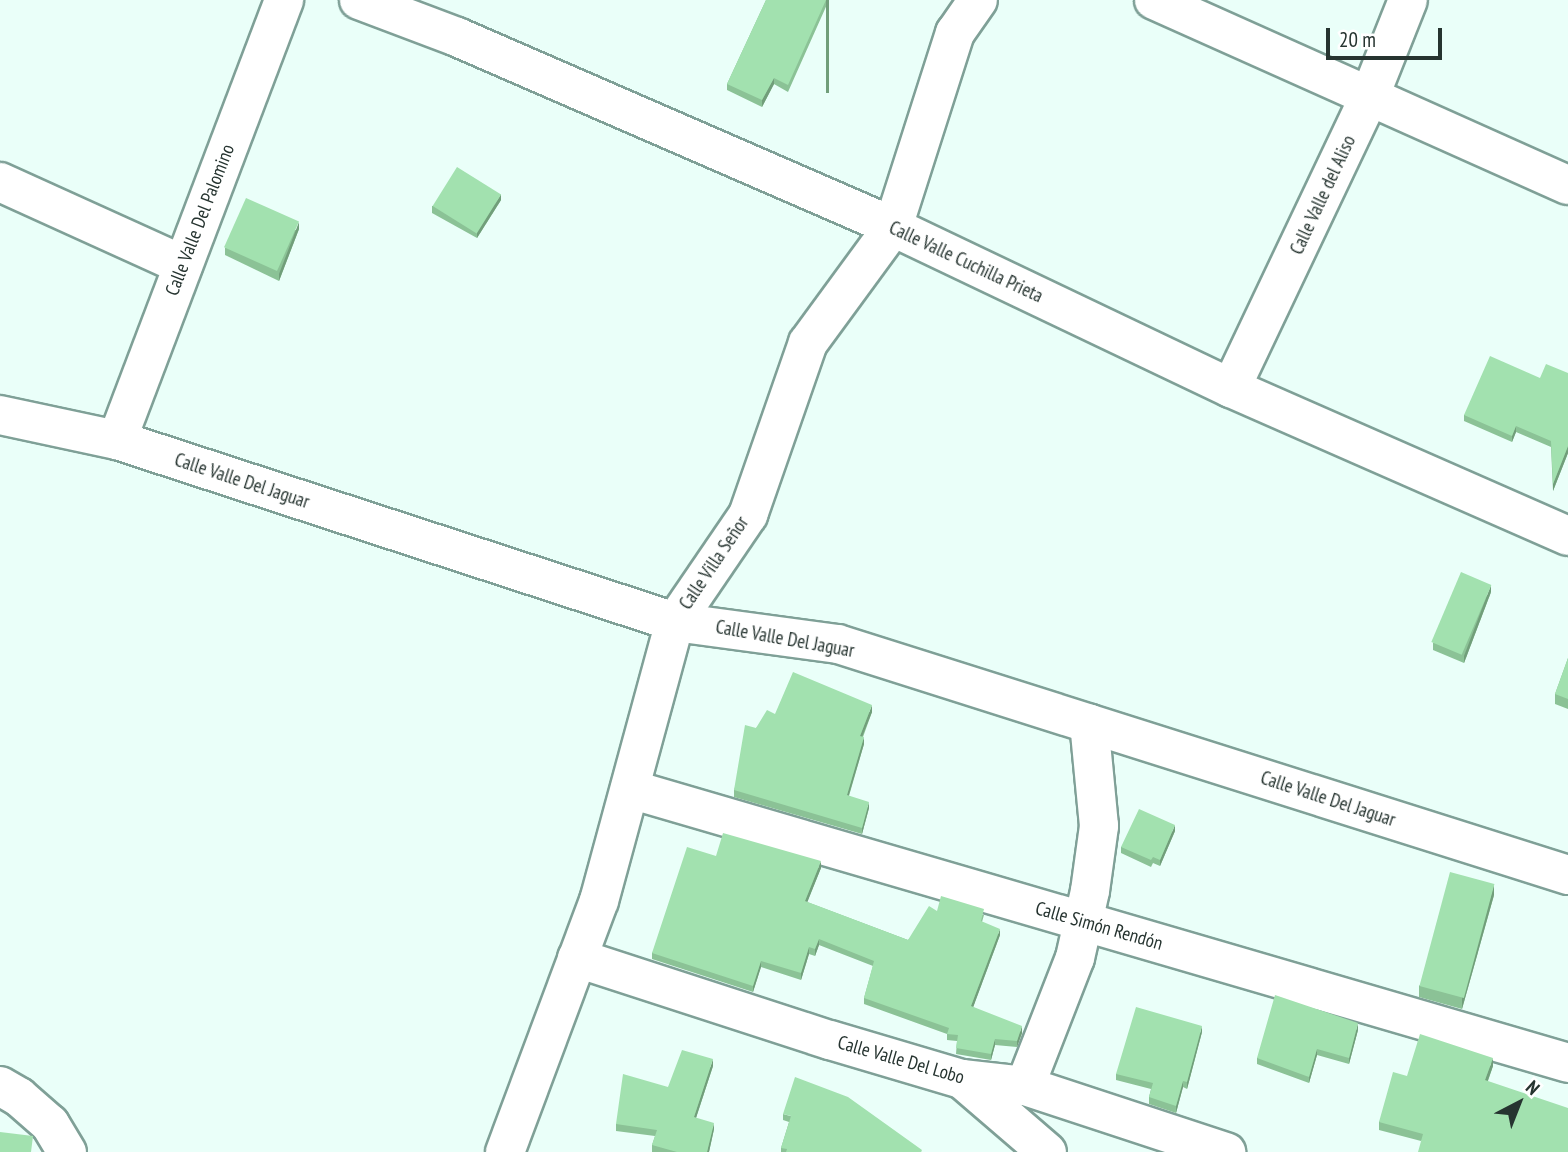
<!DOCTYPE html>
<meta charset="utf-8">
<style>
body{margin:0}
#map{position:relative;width:1568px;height:1152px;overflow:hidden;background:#eafff9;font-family:"PT Sans Narrow",sans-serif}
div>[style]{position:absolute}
.roads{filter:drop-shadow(2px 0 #7fa097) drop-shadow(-2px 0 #7fa097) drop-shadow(0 2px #7fa097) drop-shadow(0 -2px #7fa097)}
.minor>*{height:38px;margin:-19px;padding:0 19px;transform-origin:19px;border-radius:19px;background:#fff}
.wall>*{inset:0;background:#8bc296}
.shaded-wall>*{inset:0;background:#719e7a;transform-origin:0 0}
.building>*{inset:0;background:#a2e1af;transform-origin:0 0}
span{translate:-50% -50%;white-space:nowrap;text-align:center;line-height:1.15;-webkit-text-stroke:6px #fff;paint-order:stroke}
.street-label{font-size:19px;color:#263430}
.north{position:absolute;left:1484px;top:1068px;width:70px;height:70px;-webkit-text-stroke:5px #fff;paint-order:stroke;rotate:42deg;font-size:19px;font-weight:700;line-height:28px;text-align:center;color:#263430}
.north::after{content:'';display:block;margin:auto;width:24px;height:32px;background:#263430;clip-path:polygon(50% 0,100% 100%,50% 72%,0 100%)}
.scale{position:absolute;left:1326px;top:28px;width:116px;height:32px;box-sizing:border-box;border:4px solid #263430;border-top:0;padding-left:9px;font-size:21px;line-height:24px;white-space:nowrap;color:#263430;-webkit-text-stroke:5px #fff;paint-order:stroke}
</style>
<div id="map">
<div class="roads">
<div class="minor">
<i style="left:359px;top:0;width:105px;rotate:20.7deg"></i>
<i style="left:457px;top:37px;width:476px;rotate:23.5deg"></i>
<i style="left:893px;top:227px;width:374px;rotate:25.5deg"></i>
<i style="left:1231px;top:388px;width:368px;rotate:23.7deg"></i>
<i style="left:1154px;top:0;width:453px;rotate:24.1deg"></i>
<i style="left:0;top:182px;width:201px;rotate:24.4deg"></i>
<i style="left:1231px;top:388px;width:321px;rotate:-64.6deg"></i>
<i style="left:1369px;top:98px;width:105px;rotate:-68.3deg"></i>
<i style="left:0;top:415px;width:120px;rotate:12.1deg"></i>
<i style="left:117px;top:440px;width:587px;rotate:18.06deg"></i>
<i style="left:675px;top:622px;width:164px;rotate:7.7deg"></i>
<i style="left:838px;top:644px;width:766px;rotate:17.56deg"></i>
<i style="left:117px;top:440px;width:471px;rotate:-69.2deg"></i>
<i style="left:630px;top:789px;width:977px;rotate:16.28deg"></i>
<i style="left:577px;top:958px;width:266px;rotate:18deg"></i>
<i style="left:830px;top:1040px;width:138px;rotate:16.5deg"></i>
<i style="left:962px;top:1079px;width:63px;rotate:6.3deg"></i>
<i style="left:1025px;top:1086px;width:212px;rotate:18.2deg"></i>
<i style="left:962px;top:1079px;width:112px;rotate:40.7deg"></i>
<i style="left:0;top:1086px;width:22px;rotate:30deg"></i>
<i style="left:19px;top:1097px;width:41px;rotate:41.1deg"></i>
<i style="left:50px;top:1124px;width:33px;rotate:59deg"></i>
<i style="left:1025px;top:1086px;width:137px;rotate:-68.7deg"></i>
<i style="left:1075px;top:958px;width:69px;rotate:-77.4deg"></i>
<i style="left:1090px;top:891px;width:66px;rotate:-82.1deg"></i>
<i style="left:1099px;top:826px;width:103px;rotate:-95.5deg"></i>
<i style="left:505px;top:1152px;width:268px;rotate:-69.5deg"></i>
<i style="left:599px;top:901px;width:289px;rotate:-74.8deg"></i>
<i style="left:675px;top:622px;width:130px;rotate:-55.7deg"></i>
<i style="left:748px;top:515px;width:182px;rotate:-70.8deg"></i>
<i style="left:808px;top:343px;width:144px;rotate:-53.8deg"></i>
<i style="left:893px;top:227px;width:204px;rotate:-72.3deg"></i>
<i style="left:955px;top:33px;width:40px;rotate:-55.1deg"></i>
</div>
</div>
<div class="wall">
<i style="clip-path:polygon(766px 0,829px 0,788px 92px,774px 84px,762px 107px,727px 90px,727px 84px)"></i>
<i style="clip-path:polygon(501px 200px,477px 238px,432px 213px,432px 206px)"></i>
<i style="clip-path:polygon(299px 229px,279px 281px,225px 255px,225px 248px)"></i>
<i style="clip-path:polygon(1568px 373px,1568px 453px,1553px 491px,1551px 447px,1516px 432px,1512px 442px,1464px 421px,1464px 415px,1540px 378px)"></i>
<i style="clip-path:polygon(1491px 592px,1464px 663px,1433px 650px,1433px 643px)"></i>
<i style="clip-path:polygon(1568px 658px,1568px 709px,1555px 704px,1555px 694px)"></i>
<i style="clip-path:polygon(872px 712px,863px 737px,864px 744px,849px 796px,869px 808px,862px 834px,734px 797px,734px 790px,756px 728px,775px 714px)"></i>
<i style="clip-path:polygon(1175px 831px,1160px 866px,1153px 863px,1151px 867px,1121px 853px,1121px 847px)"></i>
<i style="clip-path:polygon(716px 856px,821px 868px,807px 902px,908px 940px,937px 911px,984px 915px,982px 922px,1000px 935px,973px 1007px,1022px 1033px,1017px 1047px,995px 1045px,991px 1060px,956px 1054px,957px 1041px,947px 1040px,947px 1034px,864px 1004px,864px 998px,873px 966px,819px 945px,815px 956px,809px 954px,801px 980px,761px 967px,753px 992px,652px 959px,652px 953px)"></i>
<i style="clip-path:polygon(1494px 895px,1462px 1009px,1419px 997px,1419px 986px)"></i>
<i style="clip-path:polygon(1358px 1030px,1349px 1064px,1317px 1055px,1309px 1083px,1257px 1064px,1257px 1058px)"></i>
<i style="clip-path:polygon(1202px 1032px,1187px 1089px,1183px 1087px,1176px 1113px,1149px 1104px,1149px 1097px,1151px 1089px,1116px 1080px,1116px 1074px)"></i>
<i style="clip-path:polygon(713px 1066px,696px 1118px,714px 1129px,709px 1152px,652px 1152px,652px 1145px,655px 1136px,616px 1131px,616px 1124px,668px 1087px)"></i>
<i style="clip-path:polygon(1493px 1066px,1488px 1081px,1421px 1141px,1379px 1130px,1379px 1122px,1407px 1076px)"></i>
<i style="clip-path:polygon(783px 1114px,922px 1152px,781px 1152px,781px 1148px,789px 1122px,783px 1120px)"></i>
</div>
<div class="shaded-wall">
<i style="left:826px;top:0;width:3px;height:93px"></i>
<i style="clip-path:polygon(774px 78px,774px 84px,762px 107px,762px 100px)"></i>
<i style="clip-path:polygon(501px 194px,501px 200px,477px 238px,477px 232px)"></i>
<i style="clip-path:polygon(299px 222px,299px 229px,279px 281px,279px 274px)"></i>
<i style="clip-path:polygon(1516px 426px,1516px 432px,1512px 442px,1512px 436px)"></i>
<i style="clip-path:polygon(1568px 446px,1568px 453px,1553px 491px,1553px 484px)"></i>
<i style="clip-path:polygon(1491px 585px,1491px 592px,1464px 663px,1464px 656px)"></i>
<i style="clip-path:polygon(872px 705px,872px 712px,860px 742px,860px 736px)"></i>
<i style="clip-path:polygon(864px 737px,864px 744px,847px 801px,847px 795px)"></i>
<i style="clip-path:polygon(869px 802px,869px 808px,862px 834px,862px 828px)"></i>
<i style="clip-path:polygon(1175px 825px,1175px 831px,1160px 866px,1160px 860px)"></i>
<i style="clip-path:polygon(821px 861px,821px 868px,805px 908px,805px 901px)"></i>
<i style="clip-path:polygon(1494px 884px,1494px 895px,1462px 1009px,1462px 999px)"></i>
<i style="clip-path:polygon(1000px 929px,1000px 935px,971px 1013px,971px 1006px)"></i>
<i style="clip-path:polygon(819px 939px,819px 945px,815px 956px,815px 949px)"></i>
<i style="clip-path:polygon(809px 947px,809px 954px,801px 980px,801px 973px)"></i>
<i style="clip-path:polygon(761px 961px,761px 967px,753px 992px,753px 986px)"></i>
<i style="clip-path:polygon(1358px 1023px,1358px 1030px,1349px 1064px,1349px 1058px)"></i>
<i style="clip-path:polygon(1022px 1026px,1022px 1033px,1017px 1047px,1017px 1041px)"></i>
<i style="clip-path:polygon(1202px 1026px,1202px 1032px,1187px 1089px,1187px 1082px)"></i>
<i style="clip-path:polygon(995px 1039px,995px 1045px,991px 1060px,991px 1054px)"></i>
<i style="clip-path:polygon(1317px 1049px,1317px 1055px,1309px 1083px,1309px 1077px)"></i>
<i style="clip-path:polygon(1493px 1058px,1493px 1066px,1485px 1088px,1485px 1080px)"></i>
<i style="clip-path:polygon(713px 1059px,713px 1066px,694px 1124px,694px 1117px)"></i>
<i style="clip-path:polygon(1183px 1081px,1183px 1087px,1176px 1113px,1176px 1106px)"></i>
<i style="clip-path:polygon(714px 1123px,714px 1129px,709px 1152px,707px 1152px)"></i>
</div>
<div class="building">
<i style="clip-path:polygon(766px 0,826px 0,788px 85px,774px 78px,762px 100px,727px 84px)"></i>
<i style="left:457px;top:167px;width:52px;height:46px;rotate:32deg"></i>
<i style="left:246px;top:198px;width:58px;height:54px;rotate:24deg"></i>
<i style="clip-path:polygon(1490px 356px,1540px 378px,1546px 364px,1568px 373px,1568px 446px,1553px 484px,1551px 441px,1516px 426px,1512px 436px,1464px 415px)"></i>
<i style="left:1461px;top:572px;width:33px;height:76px;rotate:23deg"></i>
<i style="clip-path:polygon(1568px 658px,1568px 699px,1555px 694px)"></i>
<i style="clip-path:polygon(793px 672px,872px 705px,860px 736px,864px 737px,847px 795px,869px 802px,862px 828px,734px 790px,745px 725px,756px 728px,767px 710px,775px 714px)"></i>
<i style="clip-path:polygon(1139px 809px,1175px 825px,1160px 860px,1153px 857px,1151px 860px,1121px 847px)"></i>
<i style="clip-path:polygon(723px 833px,821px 861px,805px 901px,908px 940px,929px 906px,937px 911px,941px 896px,984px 909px,981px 921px,1000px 929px,971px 1006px,1022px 1026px,1017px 1041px,995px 1039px,991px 1054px,956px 1048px,958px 1035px,947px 1034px,949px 1028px,864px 998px,874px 961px,819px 939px,815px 949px,809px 947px,801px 973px,761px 961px,753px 986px,652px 953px,687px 847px,716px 856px)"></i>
<i style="left:1450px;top:872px;width:46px;height:118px;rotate:15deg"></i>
<i style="clip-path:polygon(1275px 995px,1358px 1023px,1349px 1058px,1317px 1049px,1309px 1077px,1257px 1058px)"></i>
<i style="clip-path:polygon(1136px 1007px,1202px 1026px,1187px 1082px,1183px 1081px,1176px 1106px,1149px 1097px,1153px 1083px,1116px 1074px)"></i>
<i style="clip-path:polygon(1420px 1034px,1493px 1058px,1485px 1080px,1568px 1108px,1568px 1152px,1418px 1152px,1423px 1134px,1379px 1122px,1393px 1072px,1407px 1076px)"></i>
<i style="clip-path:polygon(682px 1050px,713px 1059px,694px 1117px,714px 1123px,707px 1152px,677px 1152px,652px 1145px,657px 1130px,616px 1124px,623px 1074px,668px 1087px)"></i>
<i style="clip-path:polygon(795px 1077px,848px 1097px,922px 1150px,921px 1152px,786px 1152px,787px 1149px,781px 1148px,791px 1116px,783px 1114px)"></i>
<i style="clip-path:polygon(0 1132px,33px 1136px,31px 1152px,0 1152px)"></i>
</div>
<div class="street-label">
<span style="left:1323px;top:195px;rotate:-65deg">Calle Valle del Aliso</span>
<span style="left:200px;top:220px;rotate:-69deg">Calle Valle Del Palomino</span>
<span style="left:966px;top:262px;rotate:25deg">Calle Valle Cuchilla Prieta</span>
<span style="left:242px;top:481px;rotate:18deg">Calle Valle Del Jaguar</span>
<span style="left:714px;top:563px;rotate:-56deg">Calle Villa Señor</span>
<span style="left:785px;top:639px;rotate:10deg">Calle Valle Del Jaguar</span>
<span style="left:1328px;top:799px;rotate:18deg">Calle Valle Del Jaguar</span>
<span style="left:1099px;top:926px;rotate:16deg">Calle Simón Rendón</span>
<span style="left:901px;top:1060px;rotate:16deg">Calle Valle Del Lobo</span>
</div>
<div class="north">N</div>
<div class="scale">20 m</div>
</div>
